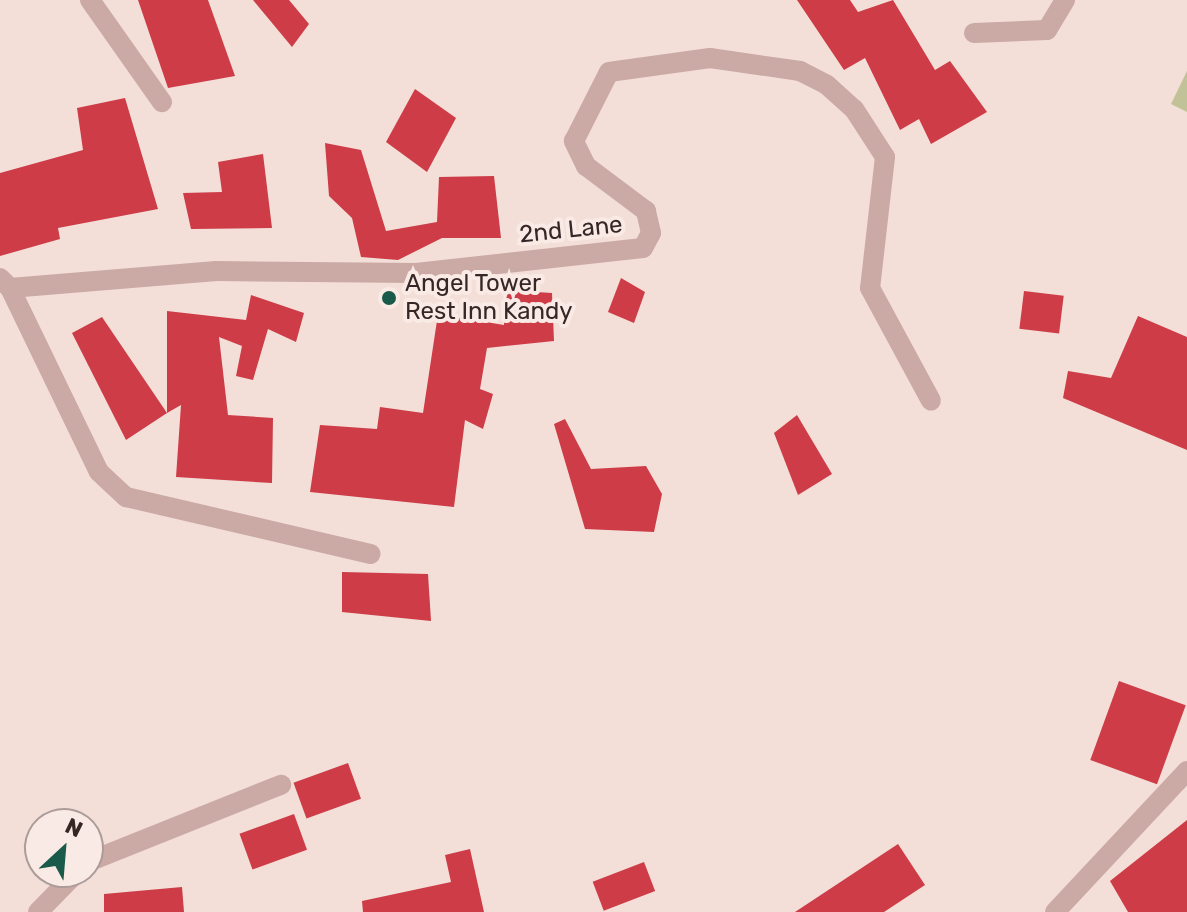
<!DOCTYPE html>
<style>
body{margin:0}
#map{position:relative;width:1187px;height:912px;overflow:hidden;background:#f3ded8;font-family:Rubik,sans-serif}
div>[style]{position:absolute}
.green>*{inset:0;background:#c2c298}
.building>*{inset:0;background:#cd3c47;transform-origin:0 0}
.minor>*{height:20px;margin:-10px;padding:0 10px;transform-origin:10px;border-radius:10px;background:#cba9a4}
.dots>*{width:22px;height:22px;translate:-50% -50%;box-sizing:border-box;border:4px solid #faeae5;border-radius:50%}
span{translate:-50% -50%;white-space:nowrap;text-align:center;line-height:1.15;-webkit-text-stroke:8px #faeae5;paint-order:stroke}
.street-label{font-size:24px;color:#362626}
.poi-label{font-size:24px;color:#362626}
.left{translate:0 -50%;text-align:left}
.north{position:absolute;left:24px;top:808px;width:80px;height:80px;box-sizing:border-box;background:#faeae5;border:2px solid #ac9c99;border-radius:50%;rotate:26deg;font-size:22px;font-weight:700;line-height:32px;text-align:center;color:#362626}
.north::after{content:'';display:block;margin:auto;width:28px;height:36px;background:#195a4a;clip-path:polygon(50% 0,100% 100%,50% 72%,0 100%)}
</style>
<div id="map">
<div class="green">
<i style="clip-path:polygon(1187px 71px,1187px 112px,1171px 104px)"></i>
</div>
<div class="building">
<i style="clip-path:polygon(138px 0,208px 0,235px 76px,168px 88px)"></i>
<i style="clip-path:polygon(253px 0,289px 0,309px 24px,292px 47px)"></i>
<i style="clip-path:polygon(797px 0,850px 0,858px 12px,893px 0,935px 70px,950px 61px,987px 112px,931px 144px,919px 119px,900px 130px,865px 58px,844px 70px)"></i>
<i style="clip-path:polygon(415px 89px,456px 118px,427px 172px,386px 142px)"></i>
<i style="clip-path:polygon(125px 98px,158px 209px,58px 228px,60px 239px,0 256px,0 173px,83px 150px,77px 108px)"></i>
<i style="clip-path:polygon(325px 143px,361px 150px,386px 231px,437px 222px,439px 177px,494px 176px,501px 238px,442px 238px,398px 260px,361px 257px,352px 218px,329px 196px)"></i>
<i style="clip-path:polygon(263px 154px,272px 228px,191px 229px,183px 193px,222px 192px,218px 162px)"></i>
<i style="clip-path:polygon(621px 278px,645px 292px,634px 323px,608px 312px)"></i>
<i style="clip-path:polygon(506px 290px,552px 293px,554px 341px,487px 348px,480px 389px,493px 394px,483px 429px,465px 420px,454px 507px,310px 492px,320px 425px,377px 429px,380px 407px,423px 413px,438px 314px,504px 325px)"></i>
<i style="left:1024px;top:291px;width:40px;height:38px;rotate:7deg"></i>
<i style="clip-path:polygon(251px 295px,304px 313px,296px 342px,268px 329px,253px 380px,236px 376px,242px 346px,219px 337px,228px 415px,273px 418px,272px 483px,176px 477px,181px 405px,167px 413px,167px 311px,246px 320px)"></i>
<i style="clip-path:polygon(1138px 316px,1187px 337px,1187px 450px,1063px 398px,1068px 371px,1111px 378px)"></i>
<i style="clip-path:polygon(102px 317px,167px 413px,126px 440px,72px 333px)"></i>
<i style="clip-path:polygon(797px 415px,832px 474px,798px 495px,774px 433px)"></i>
<i style="clip-path:polygon(565px 419px,591px 469px,646px 466px,662px 494px,654px 532px,585px 529px,554px 424px)"></i>
<i style="clip-path:polygon(342px 572px,428px 574px,431px 621px,342px 612px)"></i>
<i style="left:1119px;top:681px;width:71px;height:84px;rotate:20deg"></i>
<i style="left:348px;top:763px;width:38px;height:58px;rotate:70deg"></i>
<i style="left:294px;top:814px;width:38px;height:58px;rotate:70deg"></i>
<i style="clip-path:polygon(1187px 820px,1187px 912px,1128px 912px,1110px 881px)"></i>
<i style="clip-path:polygon(898px 844px,925px 885px,884px 912px,795px 912px)"></i>
<i style="clip-path:polygon(470px 849px,484px 912px,363px 912px,362px 901px,451px 882px,445px 855px)"></i>
<i style="left:644px;top:862px;width:31px;height:55px;rotate:69deg"></i>
<i style="clip-path:polygon(182px 887px,184px 912px,104px 912px,104px 894px)"></i>
</div>
<div class="minor">
<i style="left:90px;top:0;width:125px;rotate:54.8deg"></i>
<i style="left:974px;top:33px;width:73px;rotate:-2.4deg"></i>
<i style="left:1047px;top:30px;width:35px;rotate:-59deg"></i>
<i style="left:0;top:278px;width:14px;rotate:45deg"></i>
<i style="left:10px;top:288px;width:207px;rotate:-4.7deg"></i>
<i style="left:216px;top:271px;width:200px;rotate:0.6deg"></i>
<i style="left:416px;top:273px;width:228px;rotate:-6.3deg"></i>
<i style="left:643px;top:248px;width:17px;rotate:-62deg"></i>
<i style="left:651px;top:233px;width:23px;rotate:-103deg"></i>
<i style="left:646px;top:211px;width:75px;rotate:-143.1deg"></i>
<i style="left:586px;top:166px;width:28px;rotate:-116deg"></i>
<i style="left:574px;top:141px;width:77px;rotate:-63.1deg"></i>
<i style="left:609px;top:72px;width:102px;rotate:-7.9deg"></i>
<i style="left:710px;top:58px;width:91px;rotate:8.2deg"></i>
<i style="left:800px;top:71px;width:30px;rotate:27deg"></i>
<i style="left:827px;top:85px;width:36px;rotate:42deg"></i>
<i style="left:854px;top:109px;width:57px;rotate:57.1deg"></i>
<i style="left:885px;top:157px;width:132px;rotate:96.5deg"></i>
<i style="left:870px;top:288px;width:128px;rotate:61.6deg"></i>
<i style="left:10px;top:288px;width:204px;rotate:64.2deg"></i>
<i style="left:99px;top:472px;width:37px;rotate:43deg"></i>
<i style="left:126px;top:497px;width:251px;rotate:13.1deg"></i>
<i style="left:88px;top:862px;width:208px;rotate:-21.8deg"></i>
<i style="left:38px;top:912px;width:56px;rotate:-45.7deg"></i>
<i style="left:1055px;top:912px;width:193px;rotate:-46.9deg"></i>
</div>
<div class="dots">
<i style="left:389px;top:298px;background:#195a4a"></i>
</div>
<div class="street-label">
<span style="left:571px;top:230px;rotate:-6deg">2nd Lane</span>
</div>
<div class="poi-label">
<span class="left" style="left:405px;top:298px">Angel Tower<br>Rest Inn Kandy</span>
</div>
<div class="north">N</div>
</div>
